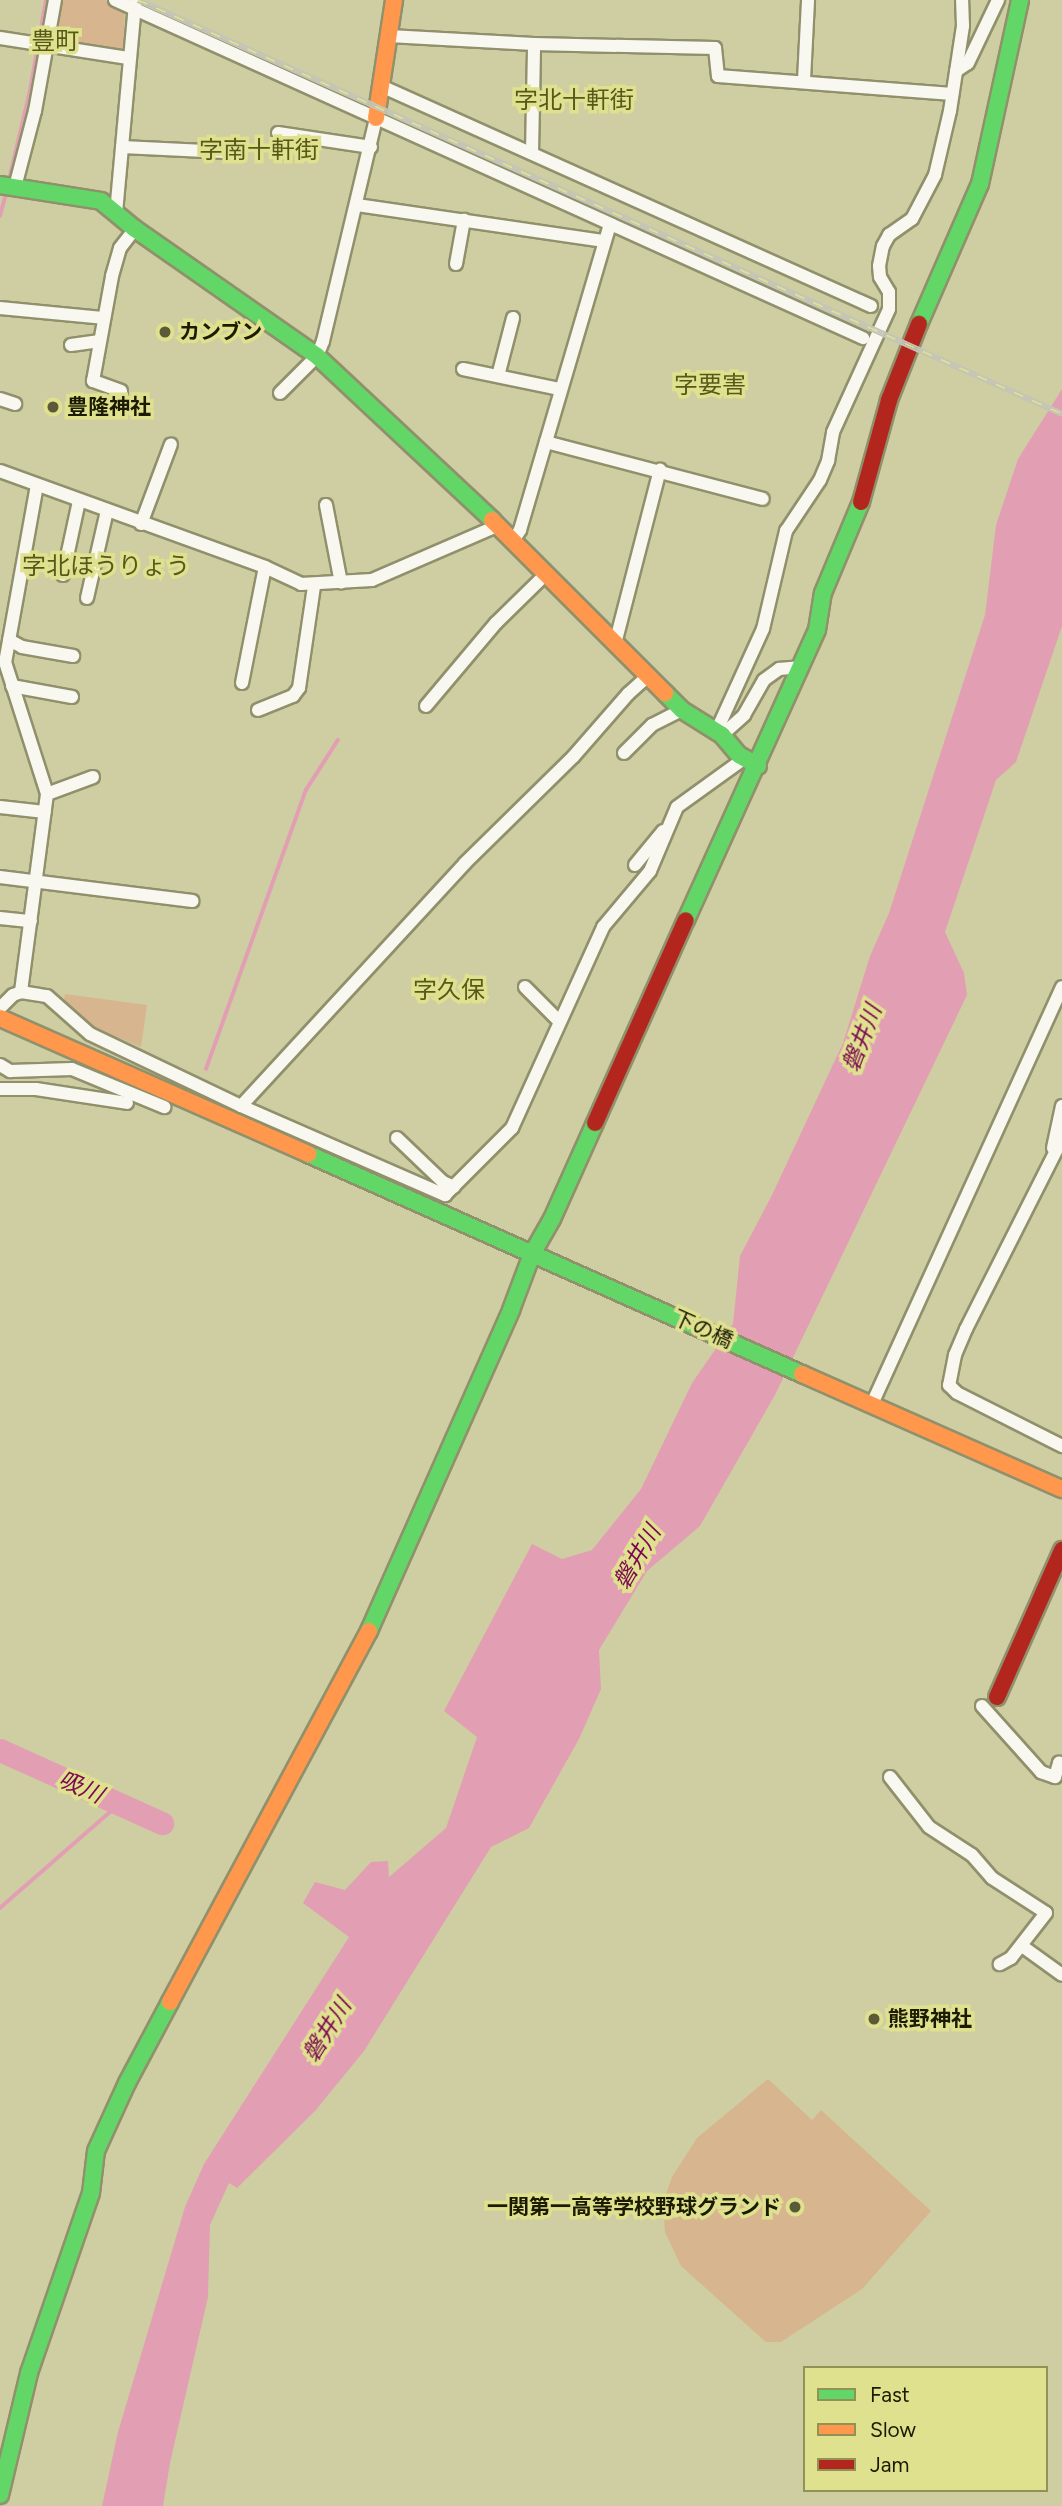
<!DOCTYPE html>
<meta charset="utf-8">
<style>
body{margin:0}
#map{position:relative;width:1062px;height:2506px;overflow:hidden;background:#cecea2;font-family:Figtree,"Noto Sans JP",sans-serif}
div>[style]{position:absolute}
.green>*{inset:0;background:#d7b58f}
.water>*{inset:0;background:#e29fb3}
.stream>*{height:3.5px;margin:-1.75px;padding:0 1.75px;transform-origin:1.75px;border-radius:1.75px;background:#e29fb3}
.river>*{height:23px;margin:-11.5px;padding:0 11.5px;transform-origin:11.5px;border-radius:11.5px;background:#e29fb3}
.roads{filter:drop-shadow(2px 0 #90906c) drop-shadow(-2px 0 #90906c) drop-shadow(0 2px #90906c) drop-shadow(0 -2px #90906c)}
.street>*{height:12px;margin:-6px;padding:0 6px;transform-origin:6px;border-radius:6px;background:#f8f8f1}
.fast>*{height:16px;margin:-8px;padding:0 8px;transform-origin:8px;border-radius:8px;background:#63d668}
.slow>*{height:16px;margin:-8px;padding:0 8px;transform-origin:8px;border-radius:8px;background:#ff974d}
.jam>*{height:16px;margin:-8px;padding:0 8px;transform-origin:8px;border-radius:8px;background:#b3261e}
.rail>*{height:6px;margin-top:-3px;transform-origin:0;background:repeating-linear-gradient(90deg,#dfe18f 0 10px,#c4c5b7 0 20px);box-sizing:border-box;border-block:2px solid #c4c5b7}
.dots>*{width:19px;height:19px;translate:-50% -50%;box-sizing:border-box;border:4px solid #dfe18f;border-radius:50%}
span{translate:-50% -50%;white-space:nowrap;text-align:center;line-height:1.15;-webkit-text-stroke:7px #dfe18f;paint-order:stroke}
.poi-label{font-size:21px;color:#1b1b00;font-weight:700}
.left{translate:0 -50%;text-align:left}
.right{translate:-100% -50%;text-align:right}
.street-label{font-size:21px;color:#1b1b00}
.water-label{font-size:23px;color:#7b0751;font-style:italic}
.quarter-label{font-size:24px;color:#58581a}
.legend{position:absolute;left:803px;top:2366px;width:245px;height:126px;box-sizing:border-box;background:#dfe18f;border:2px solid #919256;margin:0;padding:9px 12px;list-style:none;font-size:21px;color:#1b1b00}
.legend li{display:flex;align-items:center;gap:14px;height:35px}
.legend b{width:35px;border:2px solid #919256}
</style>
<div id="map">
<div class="green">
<i style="clip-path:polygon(61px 0,105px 0,125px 9px,123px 54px,54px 44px)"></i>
<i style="clip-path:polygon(65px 994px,147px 1005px,141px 1047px,87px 1025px,64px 1000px)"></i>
<i style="clip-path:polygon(768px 2079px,812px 2120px,821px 2110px,931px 2211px,862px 2289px,781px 2342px,766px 2342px,681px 2266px,665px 2232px,663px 2203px,672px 2177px,697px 2138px)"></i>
</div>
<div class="water">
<i style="clip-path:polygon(1062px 389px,1062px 626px,1016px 762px,996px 780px,945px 932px,964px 973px,967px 995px,775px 1395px,700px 1526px,647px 1571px,599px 1650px,601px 1689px,579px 1739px,529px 1828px,491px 1847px,364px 2051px,315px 2111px,237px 2188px,229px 2183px,210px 2225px,208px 2297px,170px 2463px,163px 2506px,102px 2506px,118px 2432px,185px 2207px,204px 2164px,349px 1937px,303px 1903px,315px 1882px,345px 1890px,371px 1862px,388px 1861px,389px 1877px,446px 1828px,477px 1737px,444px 1711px,532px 1544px,562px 1559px,592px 1550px,641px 1489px,692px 1383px,733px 1324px,740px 1256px,772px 1195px,843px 1043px,870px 956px,889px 913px,985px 615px,996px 525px,1018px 459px)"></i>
</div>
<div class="stream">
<i style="left:9px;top:180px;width:91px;rotate:-76.7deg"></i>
<i style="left:30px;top:91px;width:92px;rotate:-80deg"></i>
<i style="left:0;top:216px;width:23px;rotate:-75deg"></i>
<i style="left:206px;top:1069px;width:296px;rotate:-70.3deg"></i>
<i style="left:306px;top:790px;width:59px;rotate:-57.4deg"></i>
<i style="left:0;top:1908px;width:155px;rotate:-41.1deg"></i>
</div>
<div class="river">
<i style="left:0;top:1750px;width:178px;rotate:24.3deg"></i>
</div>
<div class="roads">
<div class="street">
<i style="left:115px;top:0;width:821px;rotate:24.32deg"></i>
<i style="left:389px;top:36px;width:145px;rotate:3.2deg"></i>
<i style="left:534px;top:44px;width:181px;rotate:1.3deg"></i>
<i style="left:715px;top:48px;width:28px;rotate:84deg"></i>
<i style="left:718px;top:76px;width:235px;rotate:4.4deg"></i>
<i style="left:0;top:38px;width:130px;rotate:8.9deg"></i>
<i style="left:956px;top:71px;width:14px;rotate:-34deg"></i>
<i style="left:968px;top:63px;width:70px;rotate:-64.5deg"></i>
<i style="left:804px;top:80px;width:80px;rotate:-87.1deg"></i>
<i style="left:381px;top:86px;width:537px;rotate:24.18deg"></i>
<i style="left:278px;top:133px;width:94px;rotate:8.6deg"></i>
<i style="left:122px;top:147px;width:104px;rotate:2.8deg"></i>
<i style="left:532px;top:153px;width:109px;rotate:-88.9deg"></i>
<i style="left:15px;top:187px;width:79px;rotate:-75.3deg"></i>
<i style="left:35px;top:111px;width:113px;rotate:-79.8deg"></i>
<i style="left:357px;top:205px;width:250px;rotate:8.3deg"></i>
<i style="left:116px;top:213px;width:210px;rotate:-84.8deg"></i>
<i style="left:456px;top:264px;width:45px;rotate:-79.7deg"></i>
<i style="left:0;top:308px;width:103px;rotate:5.5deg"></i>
<i style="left:71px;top:345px;width:29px;rotate:-8deg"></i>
<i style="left:463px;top:369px;width:99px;rotate:11.7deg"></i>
<i style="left:498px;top:376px;width:60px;rotate:-75.5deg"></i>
<i style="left:121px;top:391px;width:30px;rotate:-160deg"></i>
<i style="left:93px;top:381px;width:107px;rotate:-79.7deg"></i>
<i style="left:112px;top:276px;width:29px;rotate:-74deg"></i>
<i style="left:120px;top:248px;width:24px;rotate:-52deg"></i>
<i style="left:280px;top:393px;width:52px;rotate:-45deg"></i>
<i style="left:317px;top:356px;width:16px;rotate:-68deg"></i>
<i style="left:323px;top:341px;width:229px;rotate:-76.6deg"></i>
<i style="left:0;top:399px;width:16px;rotate:18deg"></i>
<i style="left:546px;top:442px;width:224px;rotate:14.7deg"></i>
<i style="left:0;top:471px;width:282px;rotate:19.9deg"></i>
<i style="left:265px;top:567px;width:40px;rotate:25deg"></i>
<i style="left:301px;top:584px;width:71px;rotate:-3.2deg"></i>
<i style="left:372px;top:580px;width:136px;rotate:-23.4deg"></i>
<i style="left:37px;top:485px;width:180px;rotate:100.2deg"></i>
<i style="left:5px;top:662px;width:139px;rotate:72.3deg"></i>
<i style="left:47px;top:794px;width:200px;rotate:97.5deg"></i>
<i style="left:21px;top:992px;width:26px;rotate:9deg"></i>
<i style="left:47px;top:996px;width:57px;rotate:41.5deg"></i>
<i style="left:90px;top:1034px;width:167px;rotate:25.5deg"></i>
<i style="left:241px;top:1106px;width:223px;rotate:23.6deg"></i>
<i style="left:445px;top:1195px;width:95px;rotate:-45deg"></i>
<i style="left:512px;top:1128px;width:221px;rotate:-65.6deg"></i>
<i style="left:603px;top:927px;width:73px;rotate:-50deg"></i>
<i style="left:650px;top:871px;width:69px;rotate:-67.1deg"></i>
<i style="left:677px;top:807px;width:84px;rotate:-35.8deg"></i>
<i style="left:326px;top:505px;width:79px;rotate:79.1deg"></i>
<i style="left:141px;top:524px;width:85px;rotate:-69.4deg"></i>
<i style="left:514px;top:540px;width:12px;rotate:-59deg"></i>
<i style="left:520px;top:530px;width:318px;rotate:-73.6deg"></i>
<i style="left:63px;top:575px;width:76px;rotate:-77.8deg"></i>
<i style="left:87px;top:598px;width:89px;rotate:-77.1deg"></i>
<i style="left:9px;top:640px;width:15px;rotate:28deg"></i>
<i style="left:22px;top:647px;width:52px;rotate:10deg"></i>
<i style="left:616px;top:640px;width:176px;rotate:-75.5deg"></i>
<i style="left:242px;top:683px;width:118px;rotate:-78.8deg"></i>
<i style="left:12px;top:686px;width:61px;rotate:10.4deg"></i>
<i style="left:426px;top:706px;width:109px;rotate:-49.9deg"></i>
<i style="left:496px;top:623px;width:71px;rotate:-44.4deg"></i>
<i style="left:258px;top:710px;width:38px;rotate:-22deg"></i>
<i style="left:293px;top:696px;width:10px;rotate:-53deg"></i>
<i style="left:299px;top:688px;width:103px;rotate:-81.6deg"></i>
<i style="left:716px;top:732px;width:113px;rotate:-65.5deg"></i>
<i style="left:763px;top:629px;width:101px;rotate:-76.8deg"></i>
<i style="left:786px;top:531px;width:61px;rotate:-56.3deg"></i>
<i style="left:820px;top:480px;width:21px;rotate:-67deg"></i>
<i style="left:828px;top:461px;width:29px;rotate:-80deg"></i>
<i style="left:833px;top:432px;width:135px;rotate:-65.5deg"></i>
<i style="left:889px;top:309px;width:17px;rotate:-90deg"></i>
<i style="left:889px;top:292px;width:17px;rotate:-121deg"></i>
<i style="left:880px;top:277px;width:11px;rotate:-95deg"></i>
<i style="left:879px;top:266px;width:20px;rotate:-79deg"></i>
<i style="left:883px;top:246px;width:13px;rotate:-61deg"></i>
<i style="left:889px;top:235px;width:28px;rotate:-35deg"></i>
<i style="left:912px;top:219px;width:50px;rotate:-62.4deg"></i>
<i style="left:935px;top:175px;width:66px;rotate:-76.8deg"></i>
<i style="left:950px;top:111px;width:86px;rotate:-81.3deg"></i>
<i style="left:963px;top:26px;width:26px;rotate:-92deg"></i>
<i style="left:722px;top:735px;width:30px;rotate:-42deg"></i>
<i style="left:744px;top:715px;width:40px;rotate:-60.3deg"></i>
<i style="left:764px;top:680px;width:19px;rotate:-36deg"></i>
<i style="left:779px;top:669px;width:23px;rotate:-5deg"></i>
<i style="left:624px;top:753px;width:40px;rotate:-45deg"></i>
<i style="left:652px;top:725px;width:34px;rotate:-27deg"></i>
<i style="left:47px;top:794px;width:49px;rotate:-20.3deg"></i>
<i style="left:0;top:807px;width:45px;rotate:6.3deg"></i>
<i style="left:635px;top:865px;width:44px;rotate:-50.5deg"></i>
<i style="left:0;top:877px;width:194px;rotate:7.1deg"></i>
<i style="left:0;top:918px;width:31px;rotate:6deg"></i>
<i style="left:525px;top:987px;width:49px;rotate:45deg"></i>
<i style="left:0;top:1008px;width:18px;rotate:-45deg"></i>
<i style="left:13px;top:995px;width:9px;rotate:-21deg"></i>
<i style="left:0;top:1065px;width:12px;rotate:31deg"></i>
<i style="left:10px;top:1071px;width:62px;rotate:-1.8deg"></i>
<i style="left:72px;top:1069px;width:100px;rotate:22.4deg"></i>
<i style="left:0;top:1089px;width:36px"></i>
<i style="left:36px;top:1089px;width:92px;rotate:8.7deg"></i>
<i style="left:241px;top:1106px;width:330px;rotate:-47.3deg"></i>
<i style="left:465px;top:863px;width:151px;rotate:-44.5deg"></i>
<i style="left:573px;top:757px;width:84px;rotate:-48.9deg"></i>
<i style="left:628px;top:694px;width:28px;rotate:-42deg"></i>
<i style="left:397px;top:1138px;width:64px;rotate:43.7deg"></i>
<i style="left:443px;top:1182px;width:12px;rotate:24deg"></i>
<i style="left:1062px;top:1139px;width:213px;rotate:116.8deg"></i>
<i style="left:966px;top:1329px;width:28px;rotate:113deg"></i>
<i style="left:955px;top:1355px;width:31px;rotate:101deg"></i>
<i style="left:949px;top:1385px;width:11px;rotate:45deg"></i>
<i style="left:957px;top:1393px;width:118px;rotate:26.8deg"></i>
<i style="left:1053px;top:1148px;width:43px;rotate:-77.9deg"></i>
<i style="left:872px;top:1404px;width:458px;rotate:-65.5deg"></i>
<i style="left:982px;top:1706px;width:89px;rotate:48.2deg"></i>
<i style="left:1041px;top:1772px;width:15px;rotate:20deg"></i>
<i style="left:1055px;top:1777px;width:15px;rotate:-74deg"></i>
<i style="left:1059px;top:1763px;width:3px"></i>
<i style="left:890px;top:1777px;width:63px;rotate:52deg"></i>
<i style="left:929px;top:1827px;width:51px;rotate:33.1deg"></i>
<i style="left:972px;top:1855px;width:30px;rotate:49deg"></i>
<i style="left:992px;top:1878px;width:64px;rotate:32.9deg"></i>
<i style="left:1046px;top:1913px;width:57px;rotate:127.9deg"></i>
<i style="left:1011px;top:1958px;width:13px;rotate:151deg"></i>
<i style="left:1022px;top:1946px;width:49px;rotate:35.9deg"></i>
</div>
<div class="fast">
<i style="left:0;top:185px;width:102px;rotate:9deg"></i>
<i style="left:101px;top:201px;width:44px;rotate:39.5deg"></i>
<i style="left:135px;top:229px;width:222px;rotate:34.9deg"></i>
<i style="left:317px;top:356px;width:240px;rotate:43.1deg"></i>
<i style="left:919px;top:324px;width:153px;rotate:-66.5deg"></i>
<i style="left:980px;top:184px;width:188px;rotate:-77.7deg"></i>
<i style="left:665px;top:693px;width:24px;rotate:45deg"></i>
<i style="left:682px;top:710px;width:47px;rotate:32deg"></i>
<i style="left:722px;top:735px;width:26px;rotate:50deg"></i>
<i style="left:739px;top:755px;width:22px;rotate:30deg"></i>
<i style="left:686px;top:920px;width:318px;rotate:-65.7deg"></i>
<i style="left:817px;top:630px;width:37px;rotate:-81deg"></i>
<i style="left:823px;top:593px;width:99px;rotate:-67.3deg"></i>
<i style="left:308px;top:1154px;width:541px;rotate:24.01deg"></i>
<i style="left:369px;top:1631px;width:351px;rotate:-66.1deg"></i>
<i style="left:511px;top:1310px;width:60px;rotate:-69.4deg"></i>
<i style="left:532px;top:1254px;width:40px;rotate:-60.3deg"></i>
<i style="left:552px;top:1219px;width:105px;rotate:-65.9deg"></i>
<i style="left:0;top:2495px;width:125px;rotate:-76.6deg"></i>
<i style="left:29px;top:2373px;width:190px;rotate:-71deg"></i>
<i style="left:91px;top:2193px;width:42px;rotate:-83.2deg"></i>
<i style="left:96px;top:2151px;width:75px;rotate:-65.5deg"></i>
<i style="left:127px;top:2083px;width:92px;rotate:-62deg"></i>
</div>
<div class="slow">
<i style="left:376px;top:118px;width:119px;rotate:-81.3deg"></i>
<i style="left:492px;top:520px;width:245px;rotate:45deg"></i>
<i style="left:0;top:1018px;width:337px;rotate:23.8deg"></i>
<i style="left:802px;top:1374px;width:284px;rotate:23.9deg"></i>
<i style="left:170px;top:2002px;width:421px;rotate:-61.8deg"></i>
</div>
<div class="jam">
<i style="left:861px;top:502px;width:106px;rotate:-74.6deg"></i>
<i style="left:889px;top:400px;width:82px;rotate:-68.5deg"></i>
<i style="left:595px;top:1123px;width:222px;rotate:-65.9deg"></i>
<i style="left:997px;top:1697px;width:161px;rotate:-66.1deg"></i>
</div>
</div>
<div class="rail">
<i style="left:138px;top:0;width:1013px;rotate:24.13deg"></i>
</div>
<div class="dots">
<i style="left:165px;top:332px;background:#5a5a39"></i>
<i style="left:53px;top:407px;background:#5a5a39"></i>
<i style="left:874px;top:2019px;background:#5a5a39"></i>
<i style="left:795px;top:2207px;background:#5a5a39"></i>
</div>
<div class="poi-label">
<span class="left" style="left:179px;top:332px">カンブン</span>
<span class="left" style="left:67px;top:407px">豊隆神社</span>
<span class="left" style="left:888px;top:2019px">熊野神社</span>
<span class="right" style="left:781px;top:2207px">一関第一高等学校野球グランド</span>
</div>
<div class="street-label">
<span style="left:703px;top:1329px;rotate:24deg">下の橋</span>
</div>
<div class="water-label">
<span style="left:862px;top:1038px;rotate:-69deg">磐井川</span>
<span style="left:637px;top:1557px;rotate:-60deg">磐井川</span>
<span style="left:81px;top:1787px;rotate:24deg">吸川</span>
<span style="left:327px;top:2030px;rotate:-58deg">磐井川</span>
</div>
<div class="quarter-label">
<span style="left:55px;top:41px">豊町</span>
<span style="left:574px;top:100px">字北十軒街</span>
<span style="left:259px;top:150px">字南十軒街</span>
<span style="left:710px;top:385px">字要害</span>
<span style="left:106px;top:566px">字北ほうりょう</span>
<span style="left:449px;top:990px">字久保</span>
</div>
<ul class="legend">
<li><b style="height:9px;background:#63d668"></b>Fast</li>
<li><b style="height:9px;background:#ff974d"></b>Slow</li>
<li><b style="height:9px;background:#b3261e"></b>Jam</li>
</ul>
</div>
